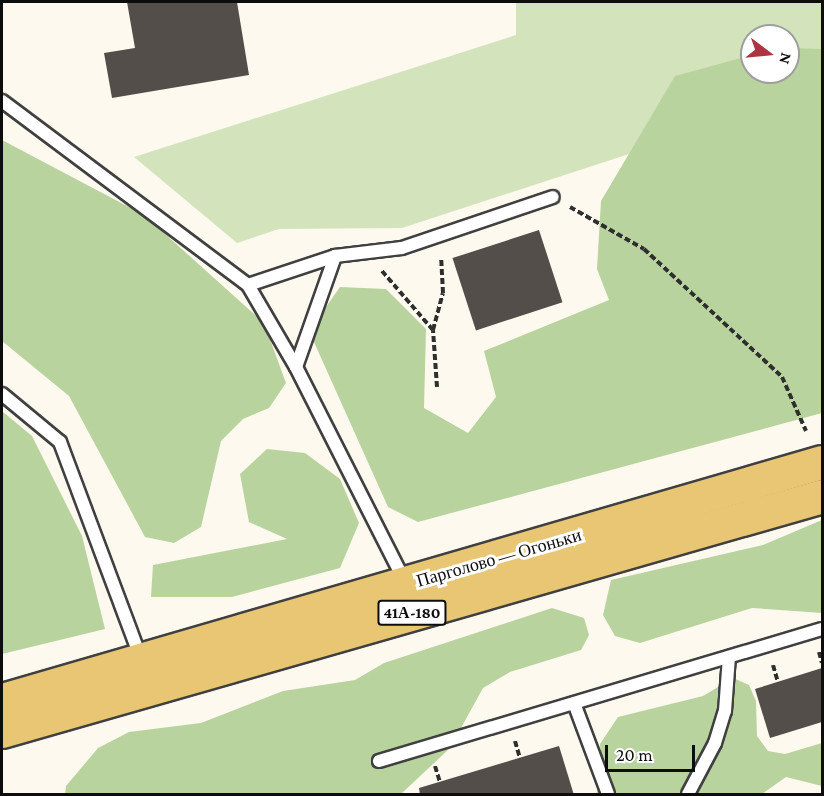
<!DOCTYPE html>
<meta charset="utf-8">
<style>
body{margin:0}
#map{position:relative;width:824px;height:796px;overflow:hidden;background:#fdf9ef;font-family:"Crimson Pro",serif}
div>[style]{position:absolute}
.green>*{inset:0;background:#d3e4bc}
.forest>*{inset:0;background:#b8d39d}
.building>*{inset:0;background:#544e4b;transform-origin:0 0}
.path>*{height:4px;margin-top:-2px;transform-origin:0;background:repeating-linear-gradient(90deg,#2f2f2f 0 6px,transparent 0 9px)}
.roads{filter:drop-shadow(2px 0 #404040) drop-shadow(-2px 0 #404040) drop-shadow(0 2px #404040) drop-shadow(0 -2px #404040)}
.lane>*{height:12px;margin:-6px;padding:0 6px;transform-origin:6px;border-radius:6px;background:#fff}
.primary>*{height:33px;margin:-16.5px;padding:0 16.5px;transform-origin:16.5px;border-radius:16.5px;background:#e9c673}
span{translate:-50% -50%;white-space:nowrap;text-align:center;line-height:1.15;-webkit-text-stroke:6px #fff;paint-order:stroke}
.shield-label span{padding:2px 4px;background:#fff;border:2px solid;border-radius:4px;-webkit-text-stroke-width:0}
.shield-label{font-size:16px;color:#0d0d0d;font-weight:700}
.street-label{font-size:18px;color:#0d0d0d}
.frame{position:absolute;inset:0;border:3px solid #0d0d0d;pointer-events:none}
.north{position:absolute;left:740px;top:24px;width:60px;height:60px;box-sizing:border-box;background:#fff;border:2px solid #9e9e9e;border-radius:50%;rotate:106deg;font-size:16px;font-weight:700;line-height:24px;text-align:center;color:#0d0d0d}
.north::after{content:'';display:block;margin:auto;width:21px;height:27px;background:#ad3441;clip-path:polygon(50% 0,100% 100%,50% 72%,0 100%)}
.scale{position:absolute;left:605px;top:745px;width:90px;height:27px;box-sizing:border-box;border:3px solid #0d0d0d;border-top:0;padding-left:8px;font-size:18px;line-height:21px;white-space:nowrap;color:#0d0d0d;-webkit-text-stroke:4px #fff;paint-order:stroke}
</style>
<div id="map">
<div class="green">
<i style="clip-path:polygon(evenodd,516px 2px,822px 2px,822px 91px,402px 228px,279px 229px,237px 243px,134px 157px,516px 35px,516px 2px,752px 36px,788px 36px,788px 72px,752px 72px,752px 36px)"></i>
</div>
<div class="forest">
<i style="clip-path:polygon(788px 48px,822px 49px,822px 413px,418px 522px,388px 507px,309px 331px,340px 287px,386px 289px,426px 329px,424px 408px,468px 433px,496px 397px,484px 351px,609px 300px,597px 269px,601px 201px,675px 76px,752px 55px,752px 72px,788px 72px)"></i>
<i style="clip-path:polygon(2px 140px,144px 215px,264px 323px,286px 383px,269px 408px,243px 419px,221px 441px,201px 527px,174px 543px,145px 537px,69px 396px,2px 341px)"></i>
<i style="clip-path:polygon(2px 411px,32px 436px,82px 536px,105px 629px,2px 654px)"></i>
<i style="clip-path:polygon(267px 449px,305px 453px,340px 479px,359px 523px,340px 568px,232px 597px,151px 597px,153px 565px,287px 539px,249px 522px,240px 474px)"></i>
<i style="clip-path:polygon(822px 520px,822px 613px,752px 608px,640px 643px,615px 636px,603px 615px,611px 580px,763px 545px)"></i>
<i style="clip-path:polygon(552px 608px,584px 618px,589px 635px,581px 650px,510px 672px,483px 688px,450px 748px,401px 794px,65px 794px,66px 786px,98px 748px,129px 732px,201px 723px,283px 691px,355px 680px,384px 663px)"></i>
<i style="clip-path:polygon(733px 678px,749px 685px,756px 701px,757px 736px,768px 751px,785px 754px,822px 743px,822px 786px,786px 777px,762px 794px,596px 794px,602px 778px,600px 744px,618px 717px,703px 696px)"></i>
</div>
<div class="building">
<i style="clip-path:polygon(127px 2px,237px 2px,249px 75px,112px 98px,104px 53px,135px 48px)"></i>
<i style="left:539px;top:230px;width:76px;height:91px;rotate:72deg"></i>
<i style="clip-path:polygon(822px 668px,822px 722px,770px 738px,755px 689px)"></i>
<i style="clip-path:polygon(559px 746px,574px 795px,420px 795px,419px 788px)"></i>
</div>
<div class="path">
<i style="left:570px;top:207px;width:85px;rotate:29.6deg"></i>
<i style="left:644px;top:249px;width:188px;rotate:42.8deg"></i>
<i style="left:782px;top:377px;width:59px;rotate:66deg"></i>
<i style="left:382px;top:271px;width:78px;rotate:49.2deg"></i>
<i style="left:437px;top:387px;width:57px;rotate:-94deg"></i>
<i style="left:433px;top:330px;width:38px;rotate:-75deg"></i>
<i style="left:443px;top:293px;width:36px;rotate:-93deg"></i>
<i style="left:819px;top:652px;width:11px;rotate:75deg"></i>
<i style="left:773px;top:665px;width:18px;rotate:74deg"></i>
<i style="left:515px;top:741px;width:18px;rotate:74deg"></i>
<i style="left:435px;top:766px;width:17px;rotate:73deg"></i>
</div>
<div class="roads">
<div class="lane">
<i style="left:2px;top:101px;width:307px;rotate:36.8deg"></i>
<i style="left:248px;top:285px;width:95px;rotate:59.7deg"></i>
<i style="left:296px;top:367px;width:241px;rotate:63.1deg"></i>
<i style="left:248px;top:285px;width:92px;rotate:-18.4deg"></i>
<i style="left:335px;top:256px;width:67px;rotate:-6.8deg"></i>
<i style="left:402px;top:248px;width:159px;rotate:-18.7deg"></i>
<i style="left:296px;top:367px;width:118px;rotate:-70.6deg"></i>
<i style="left:2px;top:394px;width:75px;rotate:39.6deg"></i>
<i style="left:60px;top:442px;width:232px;rotate:69.5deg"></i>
<i style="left:574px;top:703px;width:97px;rotate:69.5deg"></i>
<i style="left:379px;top:761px;width:462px;rotate:-16.6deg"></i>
<i style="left:688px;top:794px;width:58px;rotate:-62.1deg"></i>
<i style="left:715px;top:743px;width:34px;rotate:-73deg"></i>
<i style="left:725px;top:711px;width:54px;rotate:-85.8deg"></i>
</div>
<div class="primary">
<i style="left:2px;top:700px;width:854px;rotate:-16.19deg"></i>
<i style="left:2px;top:731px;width:853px;rotate:-15.99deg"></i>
</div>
</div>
<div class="shield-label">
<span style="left:412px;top:613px">41А-180</span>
</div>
<div class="street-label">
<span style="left:499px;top:558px;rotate:-16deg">Парголово — Огоньки</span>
</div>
<div class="frame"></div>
<div class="north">N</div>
<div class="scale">20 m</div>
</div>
